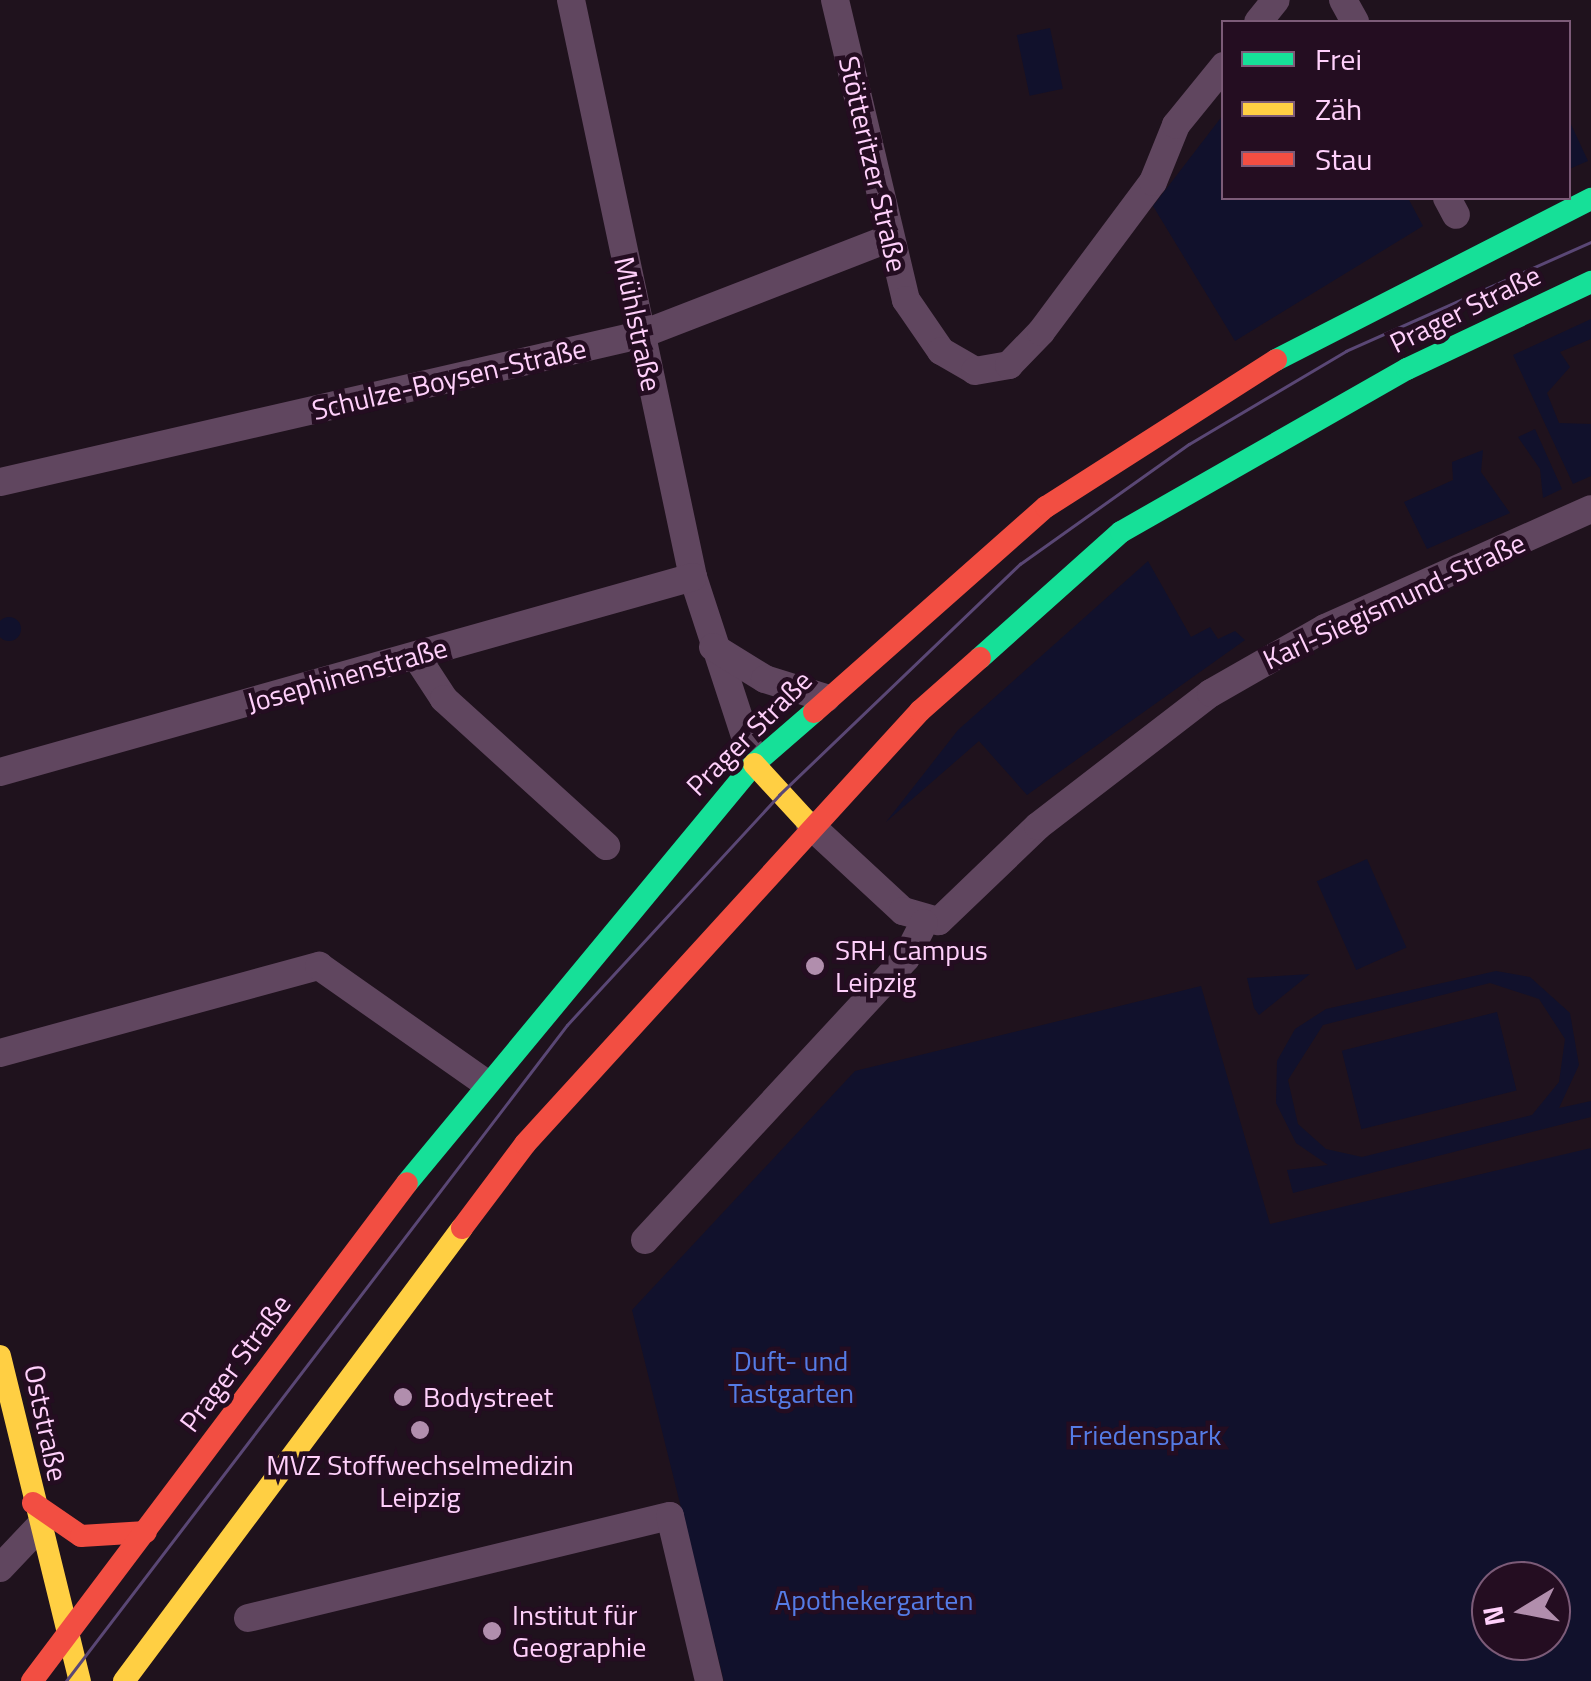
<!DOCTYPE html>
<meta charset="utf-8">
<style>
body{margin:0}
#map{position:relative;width:1591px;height:1681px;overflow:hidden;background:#1f121d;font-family:"Titillium Web",sans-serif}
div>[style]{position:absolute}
.green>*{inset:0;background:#11112c;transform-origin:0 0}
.round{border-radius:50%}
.street>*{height:28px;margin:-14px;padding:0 14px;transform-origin:14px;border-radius:14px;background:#60465f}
.fast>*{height:22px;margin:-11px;padding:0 11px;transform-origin:11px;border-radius:11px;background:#16e098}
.slow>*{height:22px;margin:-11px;padding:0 11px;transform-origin:11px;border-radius:11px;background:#ffcf43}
.jam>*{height:22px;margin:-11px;padding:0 11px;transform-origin:11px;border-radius:11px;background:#f24e42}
.tram>*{height:2.5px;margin:-1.25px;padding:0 1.25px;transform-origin:1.25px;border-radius:1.25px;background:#5a4775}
.dots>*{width:28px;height:28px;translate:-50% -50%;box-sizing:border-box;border:5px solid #240d21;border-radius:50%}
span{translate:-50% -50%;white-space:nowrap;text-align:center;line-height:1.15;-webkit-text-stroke:9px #240d21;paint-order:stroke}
.street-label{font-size:28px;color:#ffd0fb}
.poi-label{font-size:28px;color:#ffd0fb}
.left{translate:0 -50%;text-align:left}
.park-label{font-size:28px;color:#557ce6}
.legend{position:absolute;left:1221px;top:20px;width:350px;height:180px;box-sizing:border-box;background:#240d21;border:2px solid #7c5b78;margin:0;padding:12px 18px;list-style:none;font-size:30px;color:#ffd0fb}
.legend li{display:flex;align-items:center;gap:20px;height:50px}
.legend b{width:50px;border:2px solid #7c5b78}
.north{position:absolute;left:1471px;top:1561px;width:100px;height:100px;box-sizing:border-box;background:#240d21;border:2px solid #7c5b78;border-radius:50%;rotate:260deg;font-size:28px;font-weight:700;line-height:40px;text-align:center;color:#ffd0fb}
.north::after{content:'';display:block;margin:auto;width:35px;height:45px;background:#b18ead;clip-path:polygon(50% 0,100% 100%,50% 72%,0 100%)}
</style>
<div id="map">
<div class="green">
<i style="left:1050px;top:28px;width:62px;height:34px;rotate:78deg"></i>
<i style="clip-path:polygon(1223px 115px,1224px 198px,1408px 198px,1423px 226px,1235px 341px,1153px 206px)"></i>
<i style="clip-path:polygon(1569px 120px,1588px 161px,1569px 169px,1568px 169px)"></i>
<i style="clip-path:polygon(1591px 319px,1591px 339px,1560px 352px,1570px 367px,1547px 393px,1559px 423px,1591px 424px,1591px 476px,1573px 484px,1513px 355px)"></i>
<i style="clip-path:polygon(1535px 429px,1562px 489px,1543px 498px,1540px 469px,1518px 437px)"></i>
<i style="clip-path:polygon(1483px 450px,1481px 472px,1510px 513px,1427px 549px,1404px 502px,1453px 480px,1452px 462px)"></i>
<i style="clip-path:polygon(1148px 561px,1191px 637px,1210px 627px,1218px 639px,1235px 631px,1245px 640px,1027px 795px,979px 741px,886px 822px,958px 730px)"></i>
<i class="round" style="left:-3px;top:617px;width:24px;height:24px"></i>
<i style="left:1367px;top:859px;width:97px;height:55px;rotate:66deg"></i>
<i style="clip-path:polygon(evenodd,1496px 971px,1530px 977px,1570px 1013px,1579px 1065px,1559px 1108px,1591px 1101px,1591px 1117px,1293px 1193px,1287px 1170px,1328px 1165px,1296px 1143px,1276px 1103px,1277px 1061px,1295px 1029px,1326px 1009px,1496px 971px,1490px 983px,1539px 999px,1565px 1039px,1559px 1082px,1532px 1115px,1362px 1157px,1326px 1149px,1298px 1124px,1288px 1080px,1323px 1025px,1490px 983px)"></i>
<i style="clip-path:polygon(1310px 974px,1259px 1015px,1254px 1008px,1247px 978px)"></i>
<i style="clip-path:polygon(evenodd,1201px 986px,1270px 1224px,1591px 1148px,1591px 1681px,724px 1681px,632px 1310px,855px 1071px,1201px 986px,1491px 1581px,1551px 1581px,1551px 1641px,1491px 1641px,1491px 1581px)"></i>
<i style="left:1497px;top:1012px;width:81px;height:160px;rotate:76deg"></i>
</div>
<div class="street">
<i style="left:571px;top:0;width:590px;rotate:78.06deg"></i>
<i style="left:693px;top:577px;width:197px;rotate:71.9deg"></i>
<i style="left:835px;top:0;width:308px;rotate:76.7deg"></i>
<i style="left:906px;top:300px;width:62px;rotate:55.5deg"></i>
<i style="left:941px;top:351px;width:39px;rotate:30deg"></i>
<i style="left:975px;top:371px;width:35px;rotate:-10deg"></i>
<i style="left:1009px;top:365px;width:46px;rotate:-45.9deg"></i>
<i style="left:1041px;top:332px;width:187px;rotate:-53.3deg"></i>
<i style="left:1153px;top:182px;width:61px;rotate:-68deg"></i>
<i style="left:1176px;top:125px;width:76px;rotate:-50.9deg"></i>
<i style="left:1343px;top:0;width:25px;rotate:61deg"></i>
<i style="left:1258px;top:22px;width:28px;rotate:-51deg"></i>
<i style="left:1447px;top:198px;width:19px;rotate:62deg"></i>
<i style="left:0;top:482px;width:657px;rotate:-12.94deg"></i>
<i style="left:640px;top:335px;width:266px;rotate:-21.2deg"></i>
<i style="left:713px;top:647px;width:61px;rotate:31.6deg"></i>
<i style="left:765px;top:679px;width:64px;rotate:17.3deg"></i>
<i style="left:416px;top:656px;width:51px;rotate:56.9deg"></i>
<i style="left:444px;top:699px;width:219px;rotate:42.2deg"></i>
<i style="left:0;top:772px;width:720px;rotate:-15.72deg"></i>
<i style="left:810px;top:825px;width:127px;rotate:42.8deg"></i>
<i style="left:903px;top:911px;width:37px;rotate:16deg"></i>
<i style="left:939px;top:921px;width:137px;rotate:-43.8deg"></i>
<i style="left:1038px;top:826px;width:218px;rotate:-37.6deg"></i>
<i style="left:1211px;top:693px;width:131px;rotate:-29.7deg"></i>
<i style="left:1325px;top:628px;width:291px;rotate:-24.1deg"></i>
<i style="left:0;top:1053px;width:331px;rotate:-15.3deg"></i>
<i style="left:319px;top:966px;width:202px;rotate:35.1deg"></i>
<i style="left:645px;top:1240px;width:384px;rotate:-47.2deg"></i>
<i style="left:906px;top:958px;width:39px;rotate:-63deg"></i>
<i style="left:0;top:1568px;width:55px;rotate:-46.5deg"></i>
<i style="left:248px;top:1618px;width:434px;rotate:-13.6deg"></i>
<i style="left:670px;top:1516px;width:170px;rotate:76.7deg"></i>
</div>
<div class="fast">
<i style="left:1276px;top:360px;width:354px;rotate:-27.1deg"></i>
<i style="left:980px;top:658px;width:189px;rotate:-41.8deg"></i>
<i style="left:1121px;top:532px;width:329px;rotate:-29.7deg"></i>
<i style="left:1407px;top:369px;width:204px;rotate:-25.3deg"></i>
<i style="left:407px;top:1183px;width:544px;rotate:-50.37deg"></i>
<i style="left:754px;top:764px;width:79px;rotate:-40.9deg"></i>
</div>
<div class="slow">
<i style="left:754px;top:764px;width:83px;rotate:47.4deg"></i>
<i style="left:0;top:1356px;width:335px;rotate:76.2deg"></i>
<i style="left:124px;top:1681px;width:565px;rotate:-53.27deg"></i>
</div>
<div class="jam">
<i style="left:814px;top:712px;width:310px;rotate:-41.5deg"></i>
<i style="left:1046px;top:507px;width:273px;rotate:-32.6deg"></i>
<i style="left:462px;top:1228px;width:105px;rotate:-53.1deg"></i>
<i style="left:525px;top:1144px;width:586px;rotate:-47.63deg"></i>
<i style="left:920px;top:711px;width:80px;rotate:-41.5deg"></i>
<i style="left:33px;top:1503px;width:58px;rotate:34.5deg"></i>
<i style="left:81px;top:1536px;width:65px;rotate:-3.5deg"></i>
<i style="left:32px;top:1681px;width:623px;rotate:-53.02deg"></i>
</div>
<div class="tram">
<i style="left:66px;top:1681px;width:825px;rotate:-52.63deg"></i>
<i style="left:567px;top:1025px;width:313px;rotate:-47.3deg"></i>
<i style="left:779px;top:795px;width:334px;rotate:-43.8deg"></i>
<i style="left:1020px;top:564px;width:207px;rotate:-35.4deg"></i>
<i style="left:1189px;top:444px;width:182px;rotate:-30.6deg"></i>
<i style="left:1346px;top:351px;width:268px;rotate:-24deg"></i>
</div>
<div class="dots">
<i style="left:815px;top:966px;background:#b18ead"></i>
<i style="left:403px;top:1397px;background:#b18ead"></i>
<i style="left:420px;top:1430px;background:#b18ead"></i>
<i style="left:492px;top:1631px;background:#b18ead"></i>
</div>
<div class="street-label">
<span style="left:873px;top:164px;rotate:77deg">Stötteritzer Straße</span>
<span style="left:1465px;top:309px;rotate:-26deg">Prager Straße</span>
<span style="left:638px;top:324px;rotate:78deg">Mühlstraße</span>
<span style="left:449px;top:379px;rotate:-13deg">Schulze-Boysen-Straße</span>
<span style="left:1394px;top:601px;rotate:-25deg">Karl-Siegismund-Straße</span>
<span style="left:347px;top:675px;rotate:-16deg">Josephinenstraße</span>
<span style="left:749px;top:733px;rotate:-45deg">Prager Straße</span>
<span style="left:235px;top:1363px;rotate:-53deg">Prager Straße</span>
<span style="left:46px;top:1423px;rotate:78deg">Oststraße</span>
</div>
<div class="poi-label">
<span class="left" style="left:835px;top:966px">SRH Campus<br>Leipzig</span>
<span class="left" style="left:423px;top:1397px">Bodystreet</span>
<span style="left:420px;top:1481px">MVZ Stoffwechselmedizin<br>Leipzig</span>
<span class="left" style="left:512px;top:1631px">Institut für<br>Geographie</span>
</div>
<div class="park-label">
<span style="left:791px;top:1377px">Duft- und<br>Tastgarten</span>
<span style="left:1145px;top:1435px">Friedenspark</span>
<span style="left:874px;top:1600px">Apothekergarten</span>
</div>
<ul class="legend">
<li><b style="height:12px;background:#16e098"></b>Frei</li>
<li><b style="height:12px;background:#ffcf43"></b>Zäh</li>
<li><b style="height:12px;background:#f24e42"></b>Stau</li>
</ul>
<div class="north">N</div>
</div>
